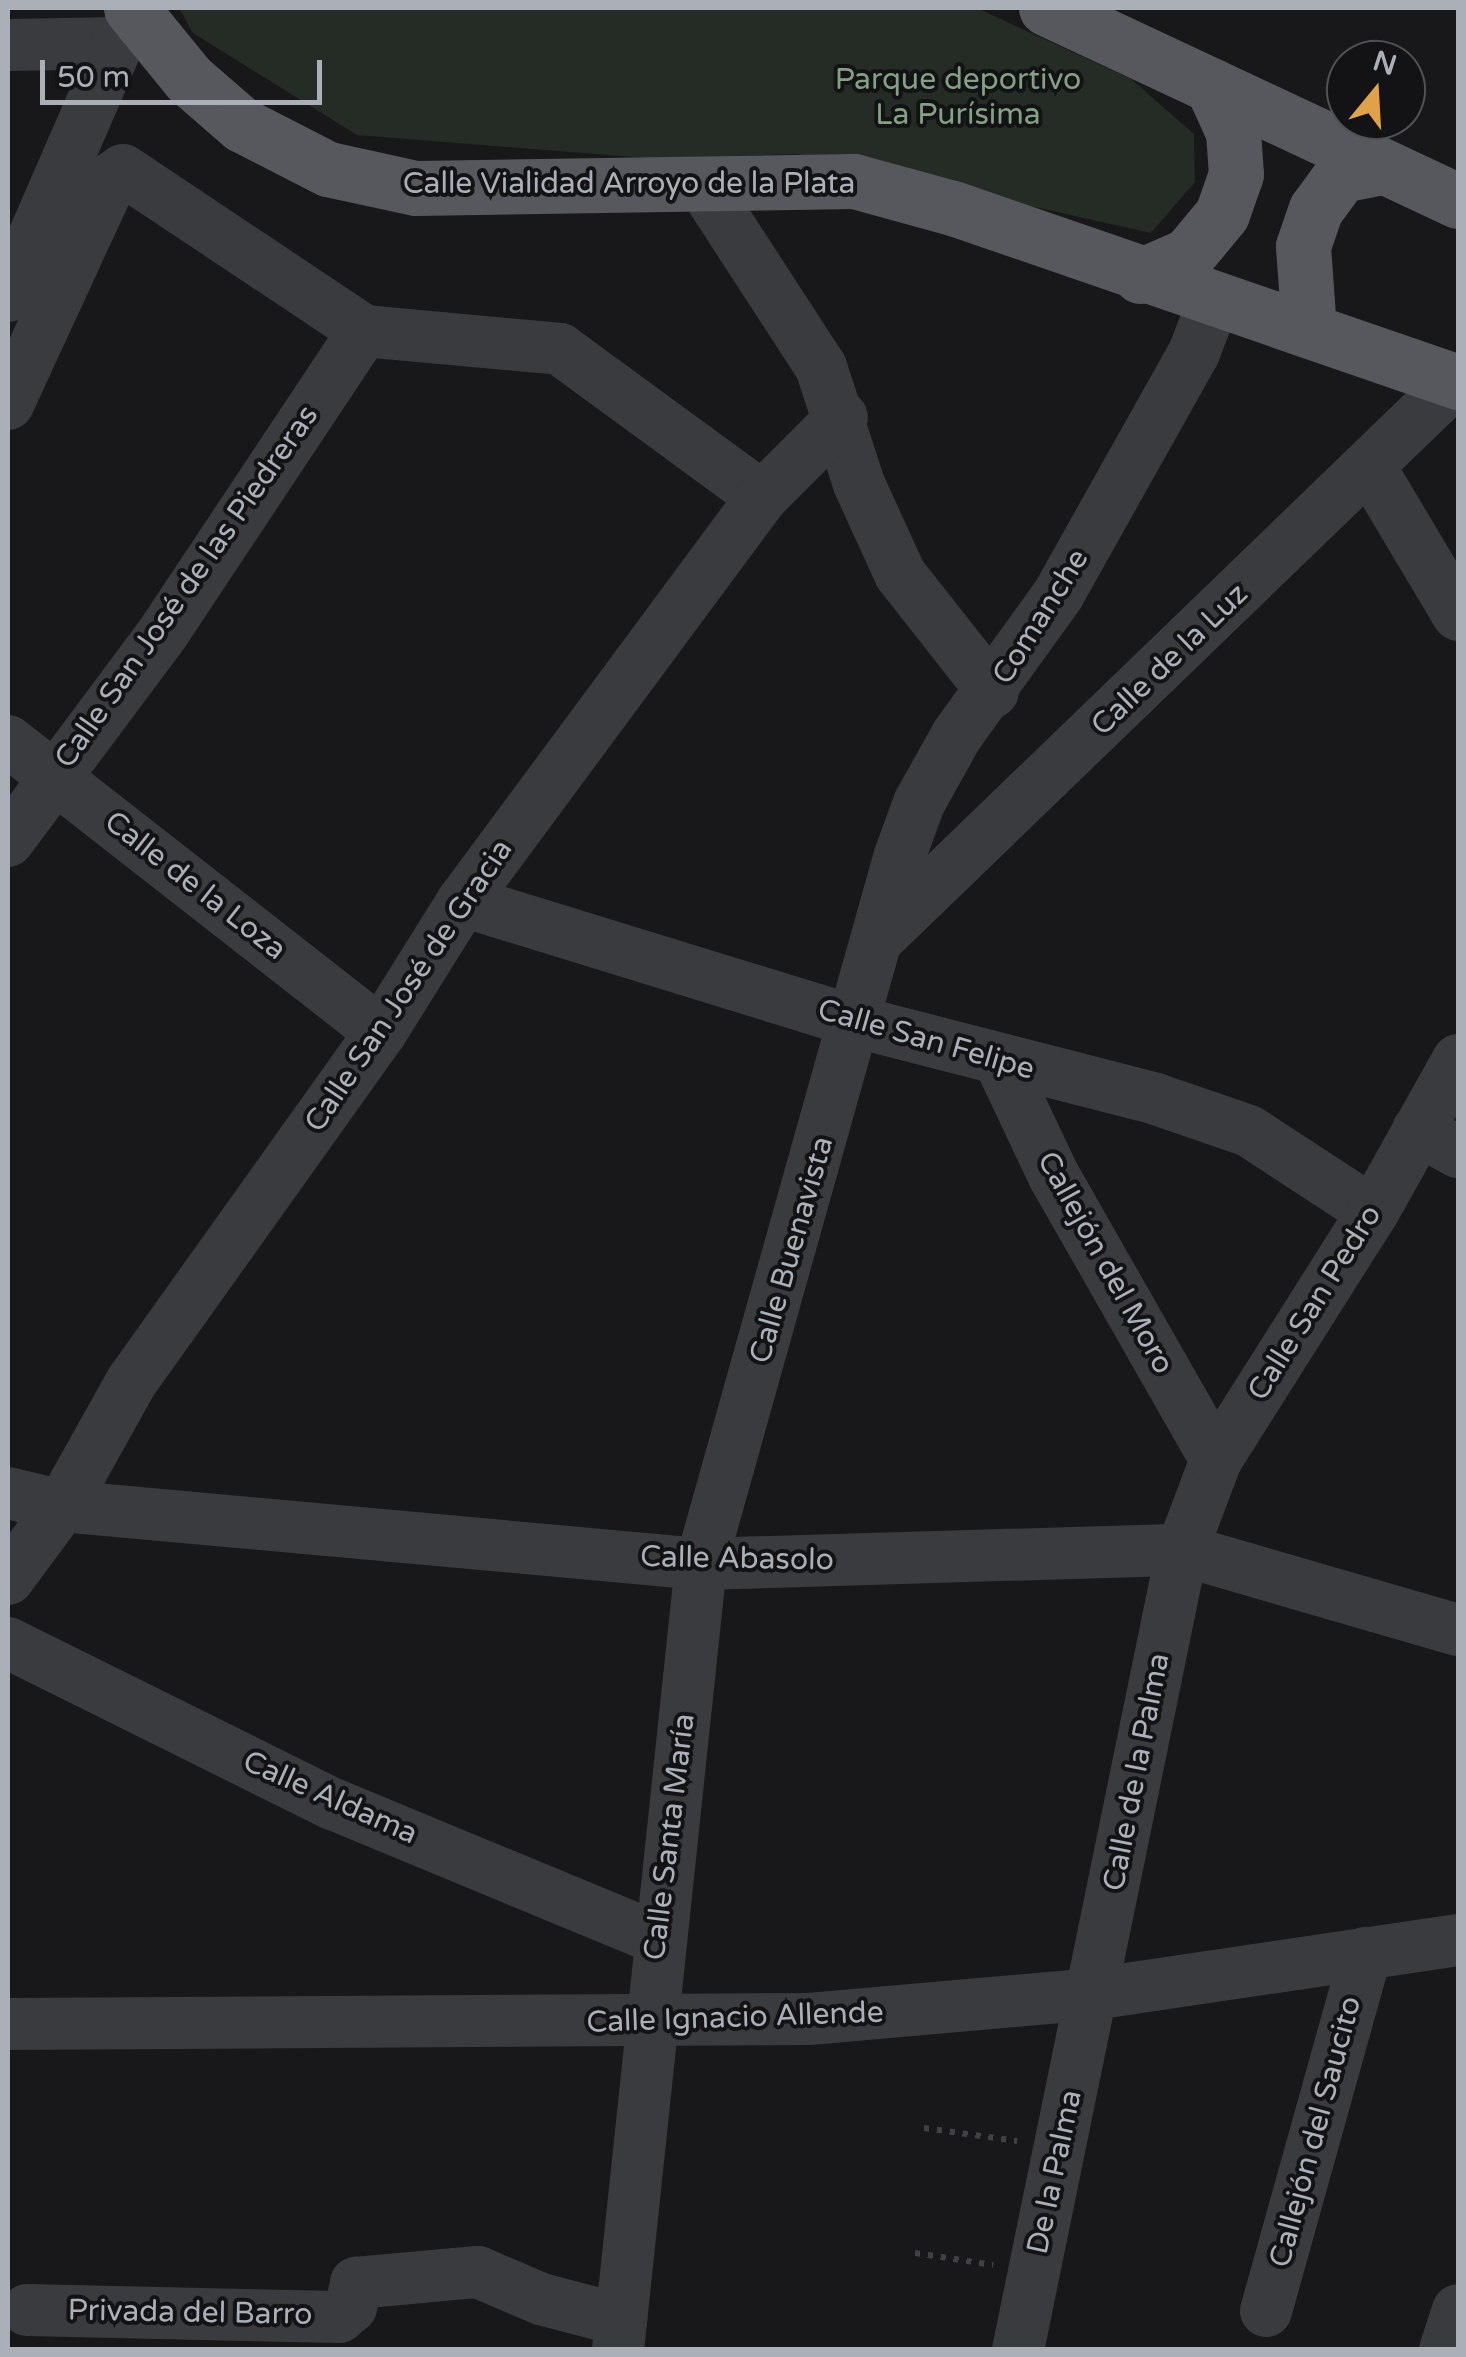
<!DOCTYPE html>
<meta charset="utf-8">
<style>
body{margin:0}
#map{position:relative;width:1466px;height:2357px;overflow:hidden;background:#18181a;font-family:"Varela Round",sans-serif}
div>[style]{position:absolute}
.green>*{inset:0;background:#242c25}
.path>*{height:6px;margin-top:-3px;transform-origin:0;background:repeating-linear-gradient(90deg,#3f4245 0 5px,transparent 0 13px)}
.minor>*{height:52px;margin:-26px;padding:0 26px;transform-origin:26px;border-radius:26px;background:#393b3e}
.major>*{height:55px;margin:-27.5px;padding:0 27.5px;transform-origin:27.5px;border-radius:27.5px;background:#56585d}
span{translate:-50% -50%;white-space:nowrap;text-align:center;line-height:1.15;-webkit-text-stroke:8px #131315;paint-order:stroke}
.park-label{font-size:30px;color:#85a185}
.street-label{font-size:30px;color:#abb0b8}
.frame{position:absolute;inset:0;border:10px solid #abb0b8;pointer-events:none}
.north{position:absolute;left:1326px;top:40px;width:100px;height:100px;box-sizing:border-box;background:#131315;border:2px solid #505256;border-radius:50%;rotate:18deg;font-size:28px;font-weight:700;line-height:40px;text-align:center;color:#abb0b8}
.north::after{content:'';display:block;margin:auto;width:35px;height:45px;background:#e0a149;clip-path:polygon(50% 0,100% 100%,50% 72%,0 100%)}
.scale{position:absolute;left:40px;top:60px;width:282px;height:45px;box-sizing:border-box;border:5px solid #abb0b8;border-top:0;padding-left:12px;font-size:30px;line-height:35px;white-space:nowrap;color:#abb0b8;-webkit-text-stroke:8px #131315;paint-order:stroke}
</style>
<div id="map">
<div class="green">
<i style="clip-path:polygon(179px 8px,977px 8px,1131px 79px,1194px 134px,1195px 182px,1151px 233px,798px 154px,646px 158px,357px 135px,193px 33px)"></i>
</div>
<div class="path">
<i style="left:924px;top:2128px;width:94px;rotate:8deg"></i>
<i style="left:915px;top:2253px;width:79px;rotate:8.7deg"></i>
</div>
<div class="minor">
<i style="left:8px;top:45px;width:110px;rotate:-1deg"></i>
<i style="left:704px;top:187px;width:215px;rotate:57deg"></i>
<i style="left:821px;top:367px;width:123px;rotate:72deg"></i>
<i style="left:859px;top:484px;width:99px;rotate:65.5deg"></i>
<i style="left:900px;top:574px;width:150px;rotate:51.8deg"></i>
<i style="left:8px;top:296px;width:276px;rotate:-66.5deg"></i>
<i style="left:118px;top:43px;width:34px;rotate:-53deg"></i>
<i style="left:8px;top:404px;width:250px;rotate:-65.2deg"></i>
<i style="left:113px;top:177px;width:12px;rotate:-35deg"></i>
<i style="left:123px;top:170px;width:290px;rotate:33.7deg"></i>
<i style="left:364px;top:331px;width:197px;rotate:5.2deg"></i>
<i style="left:560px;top:349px;width:250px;rotate:36.2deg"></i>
<i style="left:1371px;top:469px;width:170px;rotate:59.2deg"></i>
<i style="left:8px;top:741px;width:473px;rotate:38deg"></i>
<i style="left:8px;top:841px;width:263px;rotate:-53.3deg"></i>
<i style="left:165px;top:630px;width:359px;rotate:-56.4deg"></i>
<i style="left:463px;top:901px;width:412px;rotate:17.1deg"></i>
<i style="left:857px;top:1022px;width:309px;rotate:14.4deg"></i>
<i style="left:1156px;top:1099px;width:98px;rotate:19deg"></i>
<i style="left:1249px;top:1131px;width:148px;rotate:33.2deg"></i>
<i style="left:881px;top:936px;width:799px;rotate:-43.99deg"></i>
<i style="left:1000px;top:1062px;width:126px;rotate:64.7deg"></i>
<i style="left:1054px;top:1176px;width:327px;rotate:60.3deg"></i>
<i style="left:1418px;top:1130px;width:46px;rotate:28.8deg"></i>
<i style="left:8px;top:1493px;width:56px;rotate:13.5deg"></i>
<i style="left:62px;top:1506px;width:642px;rotate:5.19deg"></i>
<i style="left:701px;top:1564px;width:481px;rotate:-1.7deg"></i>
<i style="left:1182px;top:1550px;width:287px;rotate:16.2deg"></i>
<i style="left:8px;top:1579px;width:91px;rotate:-53.5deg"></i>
<i style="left:62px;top:1506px;width:143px;rotate:-60.8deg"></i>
<i style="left:132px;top:1381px;width:429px;rotate:-54.5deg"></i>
<i style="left:381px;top:1032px;width:155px;rotate:-58deg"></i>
<i style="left:463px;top:901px;width:503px;rotate:-53.49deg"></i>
<i style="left:762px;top:497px;width:113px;rotate:-45deg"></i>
<i style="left:8px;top:1643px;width:363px;rotate:26.4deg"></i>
<i style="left:333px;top:1804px;width:353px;rotate:22.5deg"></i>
<i style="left:8px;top:2024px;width:801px;rotate:-0.36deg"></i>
<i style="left:809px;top:2019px;width:285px;rotate:-5deg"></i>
<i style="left:1093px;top:1994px;width:369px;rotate:-8.4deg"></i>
<i style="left:27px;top:2310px;width:312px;rotate:1.3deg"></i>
<i style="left:339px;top:2317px;width:16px;rotate:-40deg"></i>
<i style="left:351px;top:2307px;width:25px;rotate:-78deg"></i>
<i style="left:356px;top:2283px;width:122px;rotate:-5.2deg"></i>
<i style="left:478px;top:2272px;width:69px;rotate:23.2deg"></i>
<i style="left:541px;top:2299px;width:83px;rotate:14.7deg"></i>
<i style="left:1266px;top:2311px;width:372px;rotate:-74.4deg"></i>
<i style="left:618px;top:2350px;width:790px;rotate:-83.97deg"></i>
<i style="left:701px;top:1564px;width:733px;rotate:-74.33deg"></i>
<i style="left:899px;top:858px;width:59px;rotate:-70deg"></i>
<i style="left:919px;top:803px;width:78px;rotate:-60.8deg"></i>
<i style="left:957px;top:735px;width:173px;rotate:-54.2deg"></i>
<i style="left:1058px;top:595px;width:278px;rotate:-60.7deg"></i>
<i style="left:1194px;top:353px;width:57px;rotate:-69.3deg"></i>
<i style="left:1018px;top:2350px;width:817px;rotate:-78.41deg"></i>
<i style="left:1182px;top:1550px;width:96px;rotate:-69.3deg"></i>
<i style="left:1216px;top:1460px;width:294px;rotate:-57.7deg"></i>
<i style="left:1373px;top:1212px;width:174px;rotate:-60.8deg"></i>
<i style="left:1445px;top:2350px;width:42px;rotate:-72deg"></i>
</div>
<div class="major">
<i style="left:131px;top:8px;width:92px;rotate:50.8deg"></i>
<i style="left:189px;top:79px;width:70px;rotate:41deg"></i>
<i style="left:242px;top:125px;width:97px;rotate:27.1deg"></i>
<i style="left:328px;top:169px;width:90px;rotate:12.2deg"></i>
<i style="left:416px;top:188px;width:438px;rotate:-0.9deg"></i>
<i style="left:854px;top:181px;width:103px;rotate:15.3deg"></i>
<i style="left:953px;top:208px;width:534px;rotate:19.01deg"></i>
<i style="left:1046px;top:8px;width:455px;rotate:25.1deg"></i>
<i style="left:1140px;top:276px;width:52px;rotate:-23.6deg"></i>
<i style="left:1188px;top:255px;width:53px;rotate:-50.3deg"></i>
<i style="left:1222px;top:214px;width:42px;rotate:-70.7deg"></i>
<i style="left:1236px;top:174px;width:42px;rotate:-94.1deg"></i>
<i style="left:1233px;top:132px;width:51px;rotate:-114.5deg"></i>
<i style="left:1309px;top:330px;width:84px;rotate:-94.1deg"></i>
<i style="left:1303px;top:246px;width:39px;rotate:-71deg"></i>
<i style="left:1316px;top:209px;width:42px;rotate:-53.7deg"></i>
<i style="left:1341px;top:175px;width:42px;rotate:-11deg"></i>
</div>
<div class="park-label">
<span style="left:958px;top:97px">Parque deportivo<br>La Purísima</span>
</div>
<div class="street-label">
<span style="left:629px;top:184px">Calle Vialidad Arroyo de la Plata</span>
<span style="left:187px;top:587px;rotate:-55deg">Calle San José de las Piedreras</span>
<span style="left:1041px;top:617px;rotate:-58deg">Comanche</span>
<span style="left:1170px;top:660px;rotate:-44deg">Calle de la Luz</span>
<span style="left:195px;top:886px;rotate:38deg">Calle de la Loza</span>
<span style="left:409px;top:986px;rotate:-56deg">Calle San José de Gracia</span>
<span style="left:926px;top:1040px;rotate:16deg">Calle San Felipe</span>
<span style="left:792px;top:1250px;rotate:-74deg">Calle Buenavista</span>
<span style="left:1105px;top:1263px;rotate:61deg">Callejón del Moro</span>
<span style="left:1315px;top:1303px;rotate:-58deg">Calle San Pedro</span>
<span style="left:737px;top:1559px;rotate:1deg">Calle Abasolo</span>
<span style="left:1137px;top:1772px;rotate:-79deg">Calle de la Palma</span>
<span style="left:330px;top:1798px;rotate:24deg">Calle Aldama</span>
<span style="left:670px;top:1837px;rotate:-83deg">Calle Santa María</span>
<span style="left:735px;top:2018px;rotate:-2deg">Calle Ignacio Allende</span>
<span style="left:1316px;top:2132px;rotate:-75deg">Callejón del Saucito</span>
<span style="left:1055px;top:2172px;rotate:-78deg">De la Palma</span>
<span style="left:190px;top:2313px;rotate:1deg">Privada del Barro</span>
</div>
<div class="frame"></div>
<div class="north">N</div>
<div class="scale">50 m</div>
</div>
